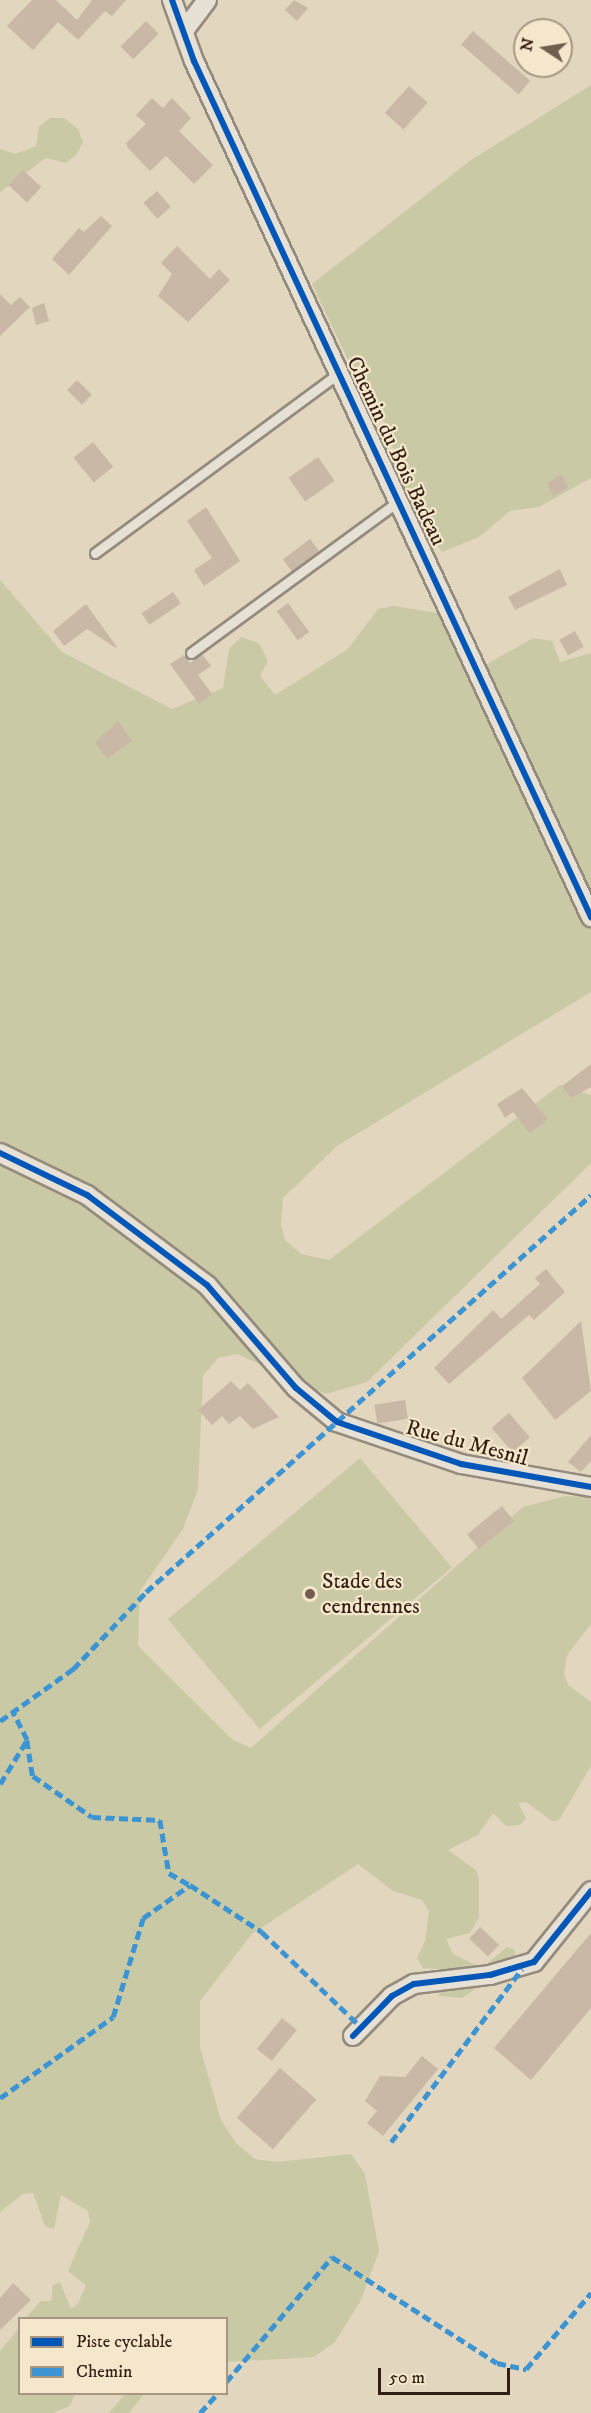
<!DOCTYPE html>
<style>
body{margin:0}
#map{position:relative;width:591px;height:2413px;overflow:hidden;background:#e2d6bf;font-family:"IM FELL DW Pica",serif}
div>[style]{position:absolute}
.green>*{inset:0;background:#c9caa5;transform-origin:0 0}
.building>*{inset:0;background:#cab8a6;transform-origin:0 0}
.roads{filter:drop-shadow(2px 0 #948b7d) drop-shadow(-2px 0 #948b7d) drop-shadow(0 2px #948b7d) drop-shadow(0 -2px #948b7d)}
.lane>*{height:9px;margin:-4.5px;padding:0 4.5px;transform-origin:4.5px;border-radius:4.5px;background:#e7e1d5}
.street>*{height:18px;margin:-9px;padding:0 9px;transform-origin:9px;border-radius:9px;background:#e7e1d5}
.quiet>*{height:4.5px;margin-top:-2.25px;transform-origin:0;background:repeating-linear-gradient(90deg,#3d94d3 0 9px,transparent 0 13.5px)}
.cycleway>*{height:6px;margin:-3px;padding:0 3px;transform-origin:3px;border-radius:3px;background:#0057b8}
.dots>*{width:16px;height:16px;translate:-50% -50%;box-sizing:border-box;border:3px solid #f5e7cc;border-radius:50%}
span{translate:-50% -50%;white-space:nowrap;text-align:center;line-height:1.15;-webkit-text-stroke:4.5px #f5e7cc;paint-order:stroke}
.street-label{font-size:22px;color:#331e13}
.poi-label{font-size:22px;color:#331e13}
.left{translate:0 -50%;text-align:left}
.legend{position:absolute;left:18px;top:2317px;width:210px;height:78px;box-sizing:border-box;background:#f5e7cc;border:2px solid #a79782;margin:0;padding:8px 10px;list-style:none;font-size:18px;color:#331e13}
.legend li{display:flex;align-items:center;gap:12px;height:30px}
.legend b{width:30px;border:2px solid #a79782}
.north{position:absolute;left:513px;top:18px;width:60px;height:60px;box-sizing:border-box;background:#f5e7cc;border:2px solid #a79782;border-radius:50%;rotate:282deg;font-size:16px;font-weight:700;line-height:24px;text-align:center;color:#331e13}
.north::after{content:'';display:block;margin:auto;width:21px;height:27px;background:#705e4f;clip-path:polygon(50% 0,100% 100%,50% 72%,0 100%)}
.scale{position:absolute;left:378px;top:2368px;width:132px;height:27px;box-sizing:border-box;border:3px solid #331e13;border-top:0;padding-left:8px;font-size:18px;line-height:21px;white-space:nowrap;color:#331e13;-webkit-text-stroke:4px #f5e7cc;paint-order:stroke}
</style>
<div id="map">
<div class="green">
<i style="clip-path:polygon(591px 85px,591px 478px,539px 507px,510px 511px,479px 537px,442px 552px,404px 500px,405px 459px,389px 444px,385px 422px,375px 417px,312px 284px,471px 160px)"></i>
<i style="clip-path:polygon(50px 118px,64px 118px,78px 129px,83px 142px,76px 155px,66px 163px,46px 158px,0 192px,0 149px,16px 154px,36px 146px,39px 127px)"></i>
<i style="clip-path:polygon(0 580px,62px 652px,172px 709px,223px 688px,229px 649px,241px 637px,259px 643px,268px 661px,260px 676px,275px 695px,348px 649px,378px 609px,394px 606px,437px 613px,458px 629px,473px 672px,533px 638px,552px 641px,560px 662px,591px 653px,591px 992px,337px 1146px,283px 1198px,281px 1225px,285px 1240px,301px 1254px,329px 1260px,560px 1085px,591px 1095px,591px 1163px,367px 1382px,326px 1394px,237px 1354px,218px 1358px,203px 1376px,198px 1489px,183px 1529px,140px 1591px,138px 1646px,233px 1740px,251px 1748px,523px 1507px,565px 1496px,591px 1497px,591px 1624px,567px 1655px,564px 1674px,568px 1685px,591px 1702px,591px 1766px,559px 1820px,552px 1821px,526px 1802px,518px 1803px,526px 1818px,520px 1825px,506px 1826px,493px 1813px,478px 1835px,448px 1850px,477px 1871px,479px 1880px,479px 1917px,470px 1933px,446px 1939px,453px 1954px,482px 1968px,507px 1947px,515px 1950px,514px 1963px,462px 1998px,439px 1996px,439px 1989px,464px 1971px,423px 1968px,417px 1958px,425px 1941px,429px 1911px,422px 1900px,393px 1891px,358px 1864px,252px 1934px,200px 2001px,200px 2048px,221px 2120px,236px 2143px,255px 2159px,277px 2162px,351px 2154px,365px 2174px,379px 2251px,361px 2300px,335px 2342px,314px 2357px,227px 2362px,226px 2318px,26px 2318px,41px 2301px,51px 2301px,53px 2285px,60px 2282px,71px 2309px,78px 2304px,86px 2285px,68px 2271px,90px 2222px,88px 2211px,61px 2195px,54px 2229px,45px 2226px,33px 2193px,23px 2194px,0 2212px)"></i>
<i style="left:360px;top:1458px;width:143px;height:251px;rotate:50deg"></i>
<i style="clip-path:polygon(19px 2328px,20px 2394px,75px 2394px,70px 2406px,53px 2413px,0 2413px,0 2351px)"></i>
<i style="clip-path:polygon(125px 2394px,144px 2394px,129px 2413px,109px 2413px)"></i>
</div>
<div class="building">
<i style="clip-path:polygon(32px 0,56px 0,77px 20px,92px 0,126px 0,112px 16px,105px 11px,78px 40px,58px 22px,33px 50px,7px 26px)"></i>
<i style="clip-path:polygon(294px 0,308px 8px,297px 21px,285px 10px)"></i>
<i style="left:146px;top:21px;width:18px;height:36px;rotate:45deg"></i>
<i style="left:473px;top:31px;width:76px;height:18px;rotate:41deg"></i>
<i style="left:409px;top:86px;width:25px;height:36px;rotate:42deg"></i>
<i style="clip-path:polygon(152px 98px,163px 108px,172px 98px,191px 118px,179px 131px,213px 165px,194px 184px,166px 156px,150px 171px,128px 148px,126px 143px,146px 124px,136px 115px)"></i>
<i style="left:23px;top:170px;width:25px;height:21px;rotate:43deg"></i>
<i style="left:157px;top:191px;width:21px;height:18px;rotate:49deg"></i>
<i style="clip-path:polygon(101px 216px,112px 226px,69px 275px,52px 259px,79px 228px,84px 232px)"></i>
<i style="clip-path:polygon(177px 246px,210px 279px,219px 269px,230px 280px,188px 322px,158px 296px,172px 274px,161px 263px)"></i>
<i style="clip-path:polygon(0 294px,11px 305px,20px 297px,30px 307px,0 336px)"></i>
<i style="clip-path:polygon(44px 303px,49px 321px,36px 325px,32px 308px)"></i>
<i style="left:77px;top:380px;width:21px;height:14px;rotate:45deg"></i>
<i style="left:93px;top:442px;width:32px;height:25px;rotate:51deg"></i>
<i style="left:318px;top:457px;width:29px;height:36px;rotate:55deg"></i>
<i style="clip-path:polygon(562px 474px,568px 488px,553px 496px,547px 483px)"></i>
<i style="clip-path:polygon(206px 507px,240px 561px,204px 586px,194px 570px,212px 558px,187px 521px)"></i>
<i style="left:310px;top:539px;width:15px;height:34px;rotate:53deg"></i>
<i style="clip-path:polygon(560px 569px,567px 585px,515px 610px,508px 597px)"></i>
<i style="left:173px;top:592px;width:14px;height:38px;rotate:56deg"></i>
<i style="left:288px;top:603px;width:36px;height:14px;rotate:54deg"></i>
<i style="clip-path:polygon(86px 604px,117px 647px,116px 648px,87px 629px,64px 646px,53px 631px)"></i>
<i style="left:575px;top:631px;width:18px;height:18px;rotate:61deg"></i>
<i style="clip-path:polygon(202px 654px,211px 666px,198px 675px,212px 694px,199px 704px,170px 664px,184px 655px,190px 663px)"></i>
<i style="clip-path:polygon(118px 721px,132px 741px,107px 759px,95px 742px)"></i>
<i style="clip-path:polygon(591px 1064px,591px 1087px,571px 1098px,562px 1086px)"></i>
<i style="clip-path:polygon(522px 1088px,548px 1119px,530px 1133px,513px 1112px,505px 1118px,497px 1104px)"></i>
<i style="clip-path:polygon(546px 1269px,565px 1292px,534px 1320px,529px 1315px,449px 1384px,434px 1368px,493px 1310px,501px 1319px,540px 1284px,535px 1278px)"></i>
<i style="clip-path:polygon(581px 1321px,591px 1391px,555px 1420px,522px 1378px)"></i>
<i style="clip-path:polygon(231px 1381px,240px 1390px,248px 1383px,279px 1417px,253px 1429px,240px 1416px,229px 1424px,222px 1416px,212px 1425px,198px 1410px)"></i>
<i style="left:405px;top:1400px;width:19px;height:31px;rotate:81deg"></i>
<i style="left:509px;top:1413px;width:32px;height:23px;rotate:49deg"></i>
<i style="clip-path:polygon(591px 1435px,591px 1461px,581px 1472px,568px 1462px)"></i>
<i style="left:502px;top:1506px;width:19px;height:45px;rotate:51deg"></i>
<i style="left:480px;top:1927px;width:26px;height:16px;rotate:43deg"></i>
<i style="clip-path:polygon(591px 1933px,591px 2008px,531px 2080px,494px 2048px)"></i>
<i style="left:282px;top:2018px;width:19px;height:40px;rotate:39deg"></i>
<i style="clip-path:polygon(422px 2056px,438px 2069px,383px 2136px,367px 2123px,377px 2111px,365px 2101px,380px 2076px,405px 2077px)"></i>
<i style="left:280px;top:2068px;width:48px;height:66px;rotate:41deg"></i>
<i style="clip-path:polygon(13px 2283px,31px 2300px,0 2330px,0 2298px)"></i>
</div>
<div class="roads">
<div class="lane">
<i style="left:95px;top:553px;width:303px;rotate:-36.4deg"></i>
<i style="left:191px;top:653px;width:258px;rotate:-36.2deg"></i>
</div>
<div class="street">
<i style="left:172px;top:0;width:65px;rotate:70.2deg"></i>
<i style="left:194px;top:61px;width:944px;rotate:65.12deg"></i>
<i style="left:186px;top:28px;width:35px;rotate:-53deg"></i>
<i style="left:0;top:1153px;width:97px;rotate:25.8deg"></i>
<i style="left:87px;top:1195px;width:150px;rotate:36.9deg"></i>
<i style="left:207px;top:1285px;width:136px;rotate:49.2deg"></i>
<i style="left:296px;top:1388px;width:53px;rotate:39.7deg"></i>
<i style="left:337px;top:1422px;width:131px;rotate:18.7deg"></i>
<i style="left:461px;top:1464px;width:132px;rotate:10deg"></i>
<i style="left:353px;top:2036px;width:56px;rotate:-45.7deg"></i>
<i style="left:392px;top:1996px;width:25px;rotate:-29deg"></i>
<i style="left:414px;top:1984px;width:77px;rotate:-6.8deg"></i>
<i style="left:490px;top:1975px;width:46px;rotate:-16.5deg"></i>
<i style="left:534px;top:1962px;width:91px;rotate:-51.2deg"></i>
</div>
</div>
<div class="quiet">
<i style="left:0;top:1721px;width:90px;rotate:-35.5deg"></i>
<i style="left:73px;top:1669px;width:106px;rotate:-46.5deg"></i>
<i style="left:146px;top:1592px;width:596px;rotate:-41.74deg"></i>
<i style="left:27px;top:1740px;width:36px;rotate:81deg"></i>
<i style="left:33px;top:1776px;width:72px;rotate:34.8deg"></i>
<i style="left:92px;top:1817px;width:68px;rotate:2.5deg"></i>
<i style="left:160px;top:1820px;width:54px;rotate:80.4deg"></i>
<i style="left:169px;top:1873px;width:24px;rotate:30deg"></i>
<i style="left:0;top:1784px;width:52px;rotate:-58.5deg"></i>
<i style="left:27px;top:1740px;width:31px;rotate:-117deg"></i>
<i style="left:0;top:2098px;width:139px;rotate:-35.6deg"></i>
<i style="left:113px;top:2017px;width:103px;rotate:-73.1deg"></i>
<i style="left:143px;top:1918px;width:57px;rotate:-35.1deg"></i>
<i style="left:190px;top:1885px;width:86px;rotate:33.1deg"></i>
<i style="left:262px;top:1932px;width:137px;rotate:43.8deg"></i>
<i style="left:391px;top:2142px;width:217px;rotate:-52.9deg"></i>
<i style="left:226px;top:2382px;width:164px;rotate:-49.7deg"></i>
<i style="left:332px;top:2257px;width:196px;rotate:32.7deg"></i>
<i style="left:497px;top:2363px;width:30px;rotate:12deg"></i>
<i style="left:526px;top:2369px;width:100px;rotate:-49.5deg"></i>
<i style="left:200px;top:2413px;width:25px;rotate:-48deg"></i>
</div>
<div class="cycleway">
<i style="left:172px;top:0;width:65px;rotate:70.2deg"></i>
<i style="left:194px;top:61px;width:944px;rotate:65.12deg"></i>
<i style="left:0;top:1153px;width:97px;rotate:25.8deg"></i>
<i style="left:87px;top:1195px;width:150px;rotate:36.9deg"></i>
<i style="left:207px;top:1285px;width:136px;rotate:49.2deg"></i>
<i style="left:296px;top:1388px;width:53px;rotate:39.7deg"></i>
<i style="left:337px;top:1422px;width:131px;rotate:18.7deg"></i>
<i style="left:461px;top:1464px;width:132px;rotate:10deg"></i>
<i style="left:353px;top:2036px;width:56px;rotate:-45.7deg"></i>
<i style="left:392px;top:1996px;width:25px;rotate:-29deg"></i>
<i style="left:414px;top:1984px;width:77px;rotate:-6.8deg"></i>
<i style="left:490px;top:1975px;width:46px;rotate:-16.5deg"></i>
<i style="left:534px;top:1962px;width:91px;rotate:-51.2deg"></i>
</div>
<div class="dots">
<i style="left:310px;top:1594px;background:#705e4f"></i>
</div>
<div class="street-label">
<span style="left:396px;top:451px;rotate:65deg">Chemin du Bois Badeau</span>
<span style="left:467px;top:1443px;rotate:15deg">Rue du Mesnil</span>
</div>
<div class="poi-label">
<span class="left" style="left:322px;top:1594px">Stade des<br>cendrennes</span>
</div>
<ul class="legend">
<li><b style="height:8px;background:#0057b8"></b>Piste cyclable</li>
<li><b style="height:8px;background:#3d94d3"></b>Chemin</li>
</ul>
<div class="north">N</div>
<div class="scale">50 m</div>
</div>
